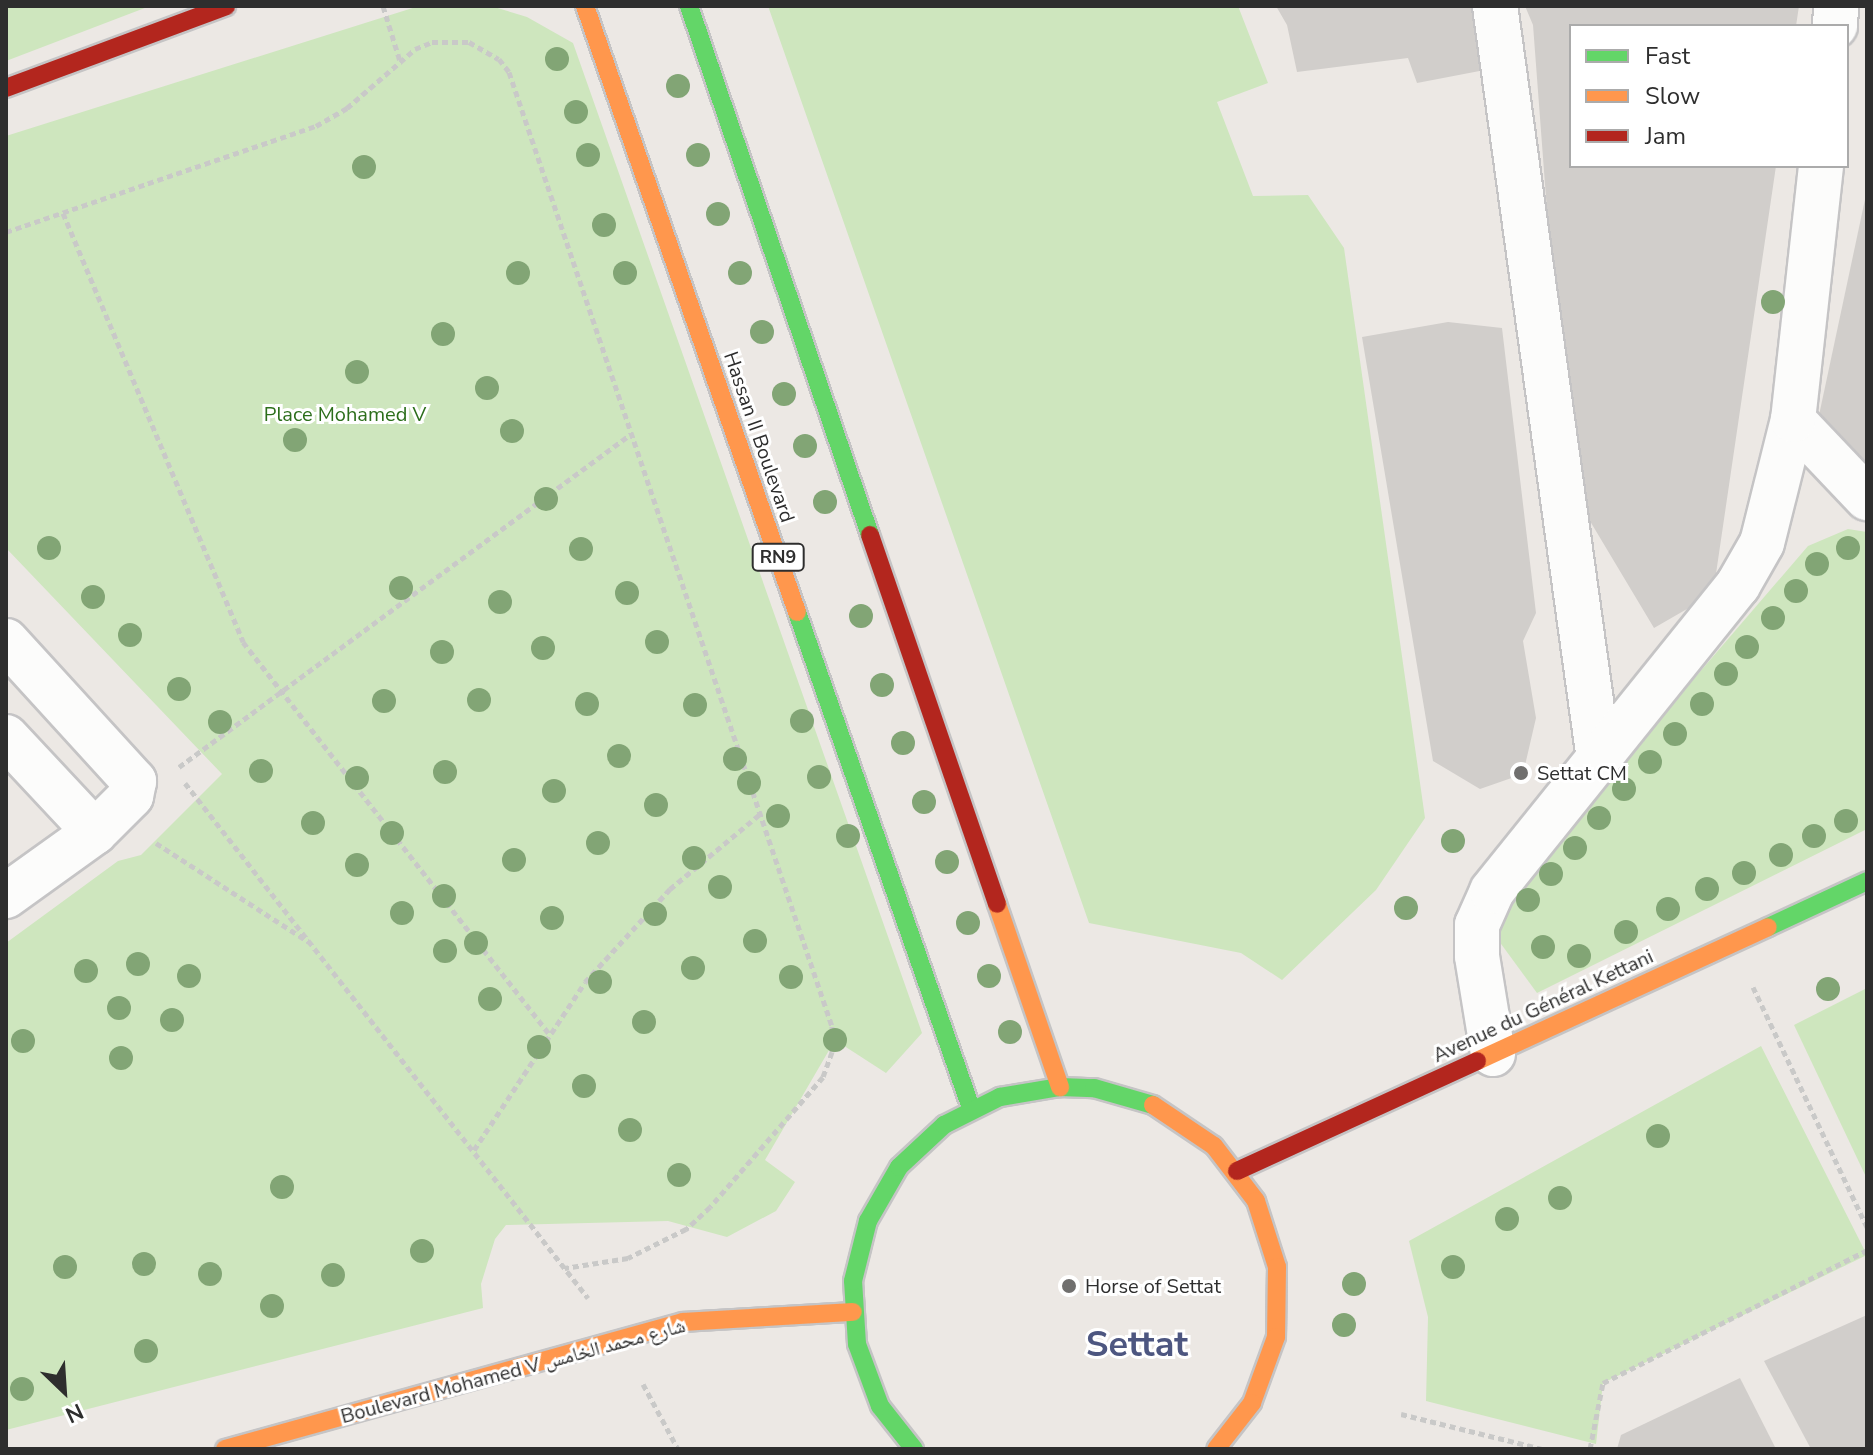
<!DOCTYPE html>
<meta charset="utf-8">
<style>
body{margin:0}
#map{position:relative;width:1873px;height:1455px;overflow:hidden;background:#ece8e4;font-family:"Nunito Sans","Noto Naskh Arabic",sans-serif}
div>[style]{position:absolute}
.green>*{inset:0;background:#cee6be}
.building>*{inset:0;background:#d1cecb}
.path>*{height:5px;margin-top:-2.5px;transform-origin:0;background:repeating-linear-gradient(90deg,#c9c9c8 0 6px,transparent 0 10px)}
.roads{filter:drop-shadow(2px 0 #c5c4c5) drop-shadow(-2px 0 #c5c4c5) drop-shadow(0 2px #c5c4c5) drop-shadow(0 -2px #c5c4c5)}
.street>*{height:44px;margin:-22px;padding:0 22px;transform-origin:22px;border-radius:22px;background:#fcfcfb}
.fast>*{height:18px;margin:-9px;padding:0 9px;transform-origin:9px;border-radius:9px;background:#63d668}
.slow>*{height:18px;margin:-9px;padding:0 9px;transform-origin:9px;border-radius:9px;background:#ff974d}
.jam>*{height:18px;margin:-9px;padding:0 9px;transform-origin:9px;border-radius:9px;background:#b3261e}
.trees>*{width:24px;height:24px;margin:-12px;border-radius:50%;background:#82a575}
.dots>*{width:22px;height:22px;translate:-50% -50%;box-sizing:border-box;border:4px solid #fff;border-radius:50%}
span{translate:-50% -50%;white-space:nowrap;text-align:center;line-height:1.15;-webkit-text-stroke:6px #fff;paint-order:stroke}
.shield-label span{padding:2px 6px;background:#fff;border:2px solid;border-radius:6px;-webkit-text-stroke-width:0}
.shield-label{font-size:18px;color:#2e2e2e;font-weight:700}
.park-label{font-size:20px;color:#2c6e1b}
.street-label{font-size:20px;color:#2e2e2e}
.poi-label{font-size:20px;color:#2e2e2e}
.left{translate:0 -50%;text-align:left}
.town-label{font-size:36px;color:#4d5680;font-weight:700}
.frame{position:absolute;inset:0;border:8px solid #2e2e2e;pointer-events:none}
.legend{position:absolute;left:1569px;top:24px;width:280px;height:144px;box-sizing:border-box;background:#fff;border:2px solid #ababab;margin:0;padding:10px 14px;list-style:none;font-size:24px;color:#2e2e2e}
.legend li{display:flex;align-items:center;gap:16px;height:40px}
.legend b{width:40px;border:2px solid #ababab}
.north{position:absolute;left:24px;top:1351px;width:80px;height:80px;-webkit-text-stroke:6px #fff;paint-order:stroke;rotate:155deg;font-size:22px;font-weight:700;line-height:32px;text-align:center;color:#2e2e2e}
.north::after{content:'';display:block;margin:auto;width:28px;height:36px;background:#2e2e2e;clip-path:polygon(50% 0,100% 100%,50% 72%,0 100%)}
</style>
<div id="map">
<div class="green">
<i style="clip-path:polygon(6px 6px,150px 6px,6px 61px)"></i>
<i style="clip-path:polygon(419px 6px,491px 6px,527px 17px,573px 43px,922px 1033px,886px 1073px,835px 1040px,765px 1160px,795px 1182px,776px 1211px,727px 1237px,668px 1221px,506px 1225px,495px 1239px,481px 1284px,483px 1308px,6px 1430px,6px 943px,118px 861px,141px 855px,222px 774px,6px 548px,6px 136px)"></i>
<i style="clip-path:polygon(768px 6px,1238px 6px,1268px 83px,1217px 102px,1253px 196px,1308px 195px,1344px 248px,1425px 818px,1376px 890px,1282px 980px,1241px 953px,1089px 923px)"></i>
<i style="clip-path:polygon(1848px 529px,1867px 532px,1867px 829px,1537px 993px,1485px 922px,1808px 546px)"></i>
<i style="clip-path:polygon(1867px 988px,1867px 1179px,1794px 1025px)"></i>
<i style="clip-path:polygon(1761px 1046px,1867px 1255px,1603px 1383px,1596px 1444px,1426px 1401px,1428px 1317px,1409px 1241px)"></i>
</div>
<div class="building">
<i style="clip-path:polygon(1276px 6px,1473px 6px,1490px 69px,1417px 83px,1408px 58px,1297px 72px,1287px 25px)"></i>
<i style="clip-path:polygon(1525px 6px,1799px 6px,1796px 26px,1571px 26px,1571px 166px,1776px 166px,1713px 594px,1654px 628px,1575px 496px,1561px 396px,1533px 25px)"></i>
<i style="clip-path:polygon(1867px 190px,1867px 480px,1818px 420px)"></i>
<i style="clip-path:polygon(1448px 322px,1502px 328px,1536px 613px,1523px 641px,1536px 718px,1523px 774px,1480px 789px,1433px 761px,1362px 337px)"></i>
<i style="clip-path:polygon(1867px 1315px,1867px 1449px,1811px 1449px,1764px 1361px)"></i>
<i style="clip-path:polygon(1740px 1378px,1776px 1449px,1617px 1449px,1621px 1435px)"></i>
</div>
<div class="path">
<i style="left:383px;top:6px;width:58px;rotate:72.8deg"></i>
<i style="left:63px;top:213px;width:465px;rotate:67.2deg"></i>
<i style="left:243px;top:642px;width:496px;rotate:52deg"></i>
<i style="left:6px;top:232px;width:328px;rotate:-18.9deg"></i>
<i style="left:316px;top:126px;width:36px;rotate:-30deg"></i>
<i style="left:347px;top:108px;width:90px;rotate:-40.9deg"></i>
<i style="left:415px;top:49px;width:18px;rotate:-22deg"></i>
<i style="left:432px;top:42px;width:37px"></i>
<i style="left:469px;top:42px;width:34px;rotate:30deg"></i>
<i style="left:499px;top:59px;width:16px;rotate:52deg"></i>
<i style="left:509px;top:72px;width:1007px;rotate:71.3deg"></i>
<i style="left:832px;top:1026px;width:26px;rotate:90deg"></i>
<i style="left:832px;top:1052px;width:27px;rotate:110deg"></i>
<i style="left:823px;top:1077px;width:172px;rotate:131deg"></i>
<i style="left:710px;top:1207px;width:33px;rotate:137deg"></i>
<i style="left:686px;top:1229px;width:65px;rotate:153.4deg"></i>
<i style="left:628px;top:1258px;width:64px;rotate:171deg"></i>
<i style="left:179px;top:767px;width:561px;rotate:-36.38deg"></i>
<i style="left:185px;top:783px;width:654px;rotate:51.96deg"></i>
<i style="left:156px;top:843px;width:182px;rotate:32.9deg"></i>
<i style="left:1753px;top:987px;width:266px;rotate:64.6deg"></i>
<i style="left:474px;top:1150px;width:201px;rotate:-56.5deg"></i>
<i style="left:585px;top:982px;width:126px;rotate:-47.6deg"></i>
<i style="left:670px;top:889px;width:117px;rotate:-39.8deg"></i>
<i style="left:643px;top:1384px;width:74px;rotate:61.7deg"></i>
<i style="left:1401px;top:1414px;width:145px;rotate:13.9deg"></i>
<i style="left:1590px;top:1449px;width:67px;rotate:-78.9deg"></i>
<i style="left:1603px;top:1383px;width:296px;rotate:-26.7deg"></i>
</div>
<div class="roads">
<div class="street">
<i style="left:1495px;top:6px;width:753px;rotate:82.14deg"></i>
<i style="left:1835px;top:26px;width:20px;rotate:-87deg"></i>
<i style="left:1793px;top:420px;width:108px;rotate:46.5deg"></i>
<i style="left:6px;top:641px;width:190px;rotate:47.6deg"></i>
<i style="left:134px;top:781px;width:15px;rotate:101deg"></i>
<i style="left:131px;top:796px;width:51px;rotate:135deg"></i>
<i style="left:95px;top:832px;width:110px;rotate:144.3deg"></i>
<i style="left:6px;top:737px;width:130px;rotate:46.9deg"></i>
<i style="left:1493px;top:1054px;width:99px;rotate:-99.3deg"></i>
<i style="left:1477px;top:956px;width:31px;rotate:-90deg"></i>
<i style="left:1477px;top:925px;width:37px;rotate:-66deg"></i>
<i style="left:1492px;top:891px;width:393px;rotate:-51.2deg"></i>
<i style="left:1738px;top:585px;width:48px;rotate:-60.3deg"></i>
<i style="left:1762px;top:543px;width:127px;rotate:-75.9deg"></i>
<i style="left:1793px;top:420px;width:256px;rotate:-83.7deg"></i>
</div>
<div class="fast">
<i style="left:689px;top:6px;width:559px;rotate:71.11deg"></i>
<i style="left:797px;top:612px;width:526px;rotate:70.67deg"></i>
<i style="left:1768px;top:927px;width:109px;rotate:-24.9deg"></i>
<i style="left:914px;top:1449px;width:55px;rotate:-128.3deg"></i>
<i style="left:880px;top:1406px;width:66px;rotate:-110.4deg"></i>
<i style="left:857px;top:1344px;width:63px;rotate:-93.6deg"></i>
<i style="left:853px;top:1281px;width:62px;rotate:-76deg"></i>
<i style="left:868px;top:1221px;width:62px;rotate:-60.1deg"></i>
<i style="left:899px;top:1167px;width:62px;rotate:-43deg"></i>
<i style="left:944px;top:1125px;width:63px;rotate:-26.6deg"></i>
<i style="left:1000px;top:1097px;width:61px;rotate:-9.5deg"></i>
<i style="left:1060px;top:1087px;width:34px;rotate:2deg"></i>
<i style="left:1094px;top:1088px;width:61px;rotate:16.1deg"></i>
</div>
<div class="slow">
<i style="left:585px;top:6px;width:642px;rotate:70.72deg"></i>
<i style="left:997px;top:904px;width:194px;rotate:71deg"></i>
<i style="left:1477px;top:1061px;width:320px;rotate:-24.7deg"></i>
<i style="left:1153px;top:1105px;width:73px;rotate:33.9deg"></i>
<i style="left:1214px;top:1146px;width:69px;rotate:52.6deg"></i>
<i style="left:1256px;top:1201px;width:69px;rotate:72.3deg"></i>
<i style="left:1277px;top:1267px;width:70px;rotate:90.8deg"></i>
<i style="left:1276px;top:1337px;width:70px;rotate:110deg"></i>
<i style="left:1252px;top:1403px;width:58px;rotate:128deg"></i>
<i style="left:225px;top:1449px;width:475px;rotate:-15.5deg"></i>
<i style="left:683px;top:1322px;width:170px;rotate:-3.4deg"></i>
</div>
<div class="jam">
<i style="left:6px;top:88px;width:235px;rotate:-20.4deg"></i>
<i style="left:870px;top:535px;width:390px;rotate:71deg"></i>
<i style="left:1237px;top:1171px;width:264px;rotate:-24.6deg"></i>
</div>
</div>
<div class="trees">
<i style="left:557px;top:59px"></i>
<i style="left:678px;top:86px"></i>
<i style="left:576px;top:112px"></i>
<i style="left:588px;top:155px"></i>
<i style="left:698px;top:155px"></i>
<i style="left:364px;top:167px"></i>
<i style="left:718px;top:214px"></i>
<i style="left:604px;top:225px"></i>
<i style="left:518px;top:273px"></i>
<i style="left:625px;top:273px"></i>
<i style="left:740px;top:273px"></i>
<i style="left:1773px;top:302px"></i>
<i style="left:762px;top:332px"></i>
<i style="left:443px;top:334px"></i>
<i style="left:357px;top:372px"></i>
<i style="left:487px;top:388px"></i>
<i style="left:784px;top:394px"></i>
<i style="left:512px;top:431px"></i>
<i style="left:295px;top:440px"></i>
<i style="left:805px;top:446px"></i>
<i style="left:546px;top:499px"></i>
<i style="left:825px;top:502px"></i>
<i style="left:49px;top:548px"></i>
<i style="left:1848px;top:548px"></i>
<i style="left:581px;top:549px"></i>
<i style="left:1817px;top:564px"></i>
<i style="left:401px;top:588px"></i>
<i style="left:1796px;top:591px"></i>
<i style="left:627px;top:593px"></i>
<i style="left:93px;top:597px"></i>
<i style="left:500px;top:602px"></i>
<i style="left:861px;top:616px"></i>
<i style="left:1773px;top:618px"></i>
<i style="left:130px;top:635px"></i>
<i style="left:657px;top:642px"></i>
<i style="left:1747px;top:647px"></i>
<i style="left:543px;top:648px"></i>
<i style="left:442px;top:652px"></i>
<i style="left:1726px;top:674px"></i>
<i style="left:882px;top:685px"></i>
<i style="left:179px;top:689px"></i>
<i style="left:479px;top:700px"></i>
<i style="left:384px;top:701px"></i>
<i style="left:587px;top:704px"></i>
<i style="left:1702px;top:704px"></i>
<i style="left:695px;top:705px"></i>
<i style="left:802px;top:721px"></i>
<i style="left:220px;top:722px"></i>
<i style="left:1675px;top:734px"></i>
<i style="left:903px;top:743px"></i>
<i style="left:619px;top:756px"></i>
<i style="left:735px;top:759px"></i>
<i style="left:1650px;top:762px"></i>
<i style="left:261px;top:771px"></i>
<i style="left:445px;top:772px"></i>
<i style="left:819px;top:777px"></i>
<i style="left:357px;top:778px"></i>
<i style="left:749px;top:783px"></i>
<i style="left:1624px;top:789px"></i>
<i style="left:554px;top:791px"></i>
<i style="left:924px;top:802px"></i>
<i style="left:656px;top:805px"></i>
<i style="left:778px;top:816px"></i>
<i style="left:1599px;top:818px"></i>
<i style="left:1846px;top:821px"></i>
<i style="left:313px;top:823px"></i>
<i style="left:392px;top:833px"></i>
<i style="left:848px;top:836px"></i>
<i style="left:1814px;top:836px"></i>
<i style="left:1453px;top:841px"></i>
<i style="left:598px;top:843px"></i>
<i style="left:1575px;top:848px"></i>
<i style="left:1781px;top:855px"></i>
<i style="left:694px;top:858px"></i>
<i style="left:514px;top:860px"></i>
<i style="left:947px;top:862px"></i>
<i style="left:357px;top:865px"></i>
<i style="left:1744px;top:873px"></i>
<i style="left:1551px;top:874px"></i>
<i style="left:720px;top:887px"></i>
<i style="left:1707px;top:889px"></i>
<i style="left:444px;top:896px"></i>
<i style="left:1528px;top:900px"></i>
<i style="left:1406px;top:908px"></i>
<i style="left:1668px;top:909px"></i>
<i style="left:402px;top:913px"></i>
<i style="left:655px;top:914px"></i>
<i style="left:552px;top:918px"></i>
<i style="left:968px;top:923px"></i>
<i style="left:1626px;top:932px"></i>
<i style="left:755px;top:941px"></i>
<i style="left:476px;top:943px"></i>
<i style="left:1543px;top:947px"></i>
<i style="left:445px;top:951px"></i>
<i style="left:1579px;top:956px"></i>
<i style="left:138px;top:964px"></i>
<i style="left:693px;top:968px"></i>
<i style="left:86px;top:971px"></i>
<i style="left:189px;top:976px"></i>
<i style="left:989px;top:976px"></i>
<i style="left:791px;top:977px"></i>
<i style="left:600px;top:982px"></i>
<i style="left:1828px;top:989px"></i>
<i style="left:490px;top:999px"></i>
<i style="left:119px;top:1008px"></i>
<i style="left:172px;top:1020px"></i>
<i style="left:644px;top:1022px"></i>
<i style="left:1010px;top:1032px"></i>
<i style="left:835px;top:1040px"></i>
<i style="left:23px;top:1041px"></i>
<i style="left:539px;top:1047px"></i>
<i style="left:121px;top:1058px"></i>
<i style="left:584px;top:1086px"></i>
<i style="left:630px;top:1130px"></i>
<i style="left:1658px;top:1136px"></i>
<i style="left:679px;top:1175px"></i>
<i style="left:282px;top:1187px"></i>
<i style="left:1560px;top:1198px"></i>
<i style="left:1507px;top:1219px"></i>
<i style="left:422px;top:1251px"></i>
<i style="left:144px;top:1264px"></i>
<i style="left:65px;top:1267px"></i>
<i style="left:1453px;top:1267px"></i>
<i style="left:210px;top:1274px"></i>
<i style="left:333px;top:1275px"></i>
<i style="left:1354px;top:1284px"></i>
<i style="left:272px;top:1306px"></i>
<i style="left:1344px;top:1325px"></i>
<i style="left:146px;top:1351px"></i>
<i style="left:22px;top:1389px"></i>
</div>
<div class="dots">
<i style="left:1521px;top:773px;background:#706f6e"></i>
<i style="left:1069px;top:1286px;background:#706f6e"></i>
</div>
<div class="shield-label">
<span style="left:778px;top:557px">RN9</span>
</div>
<div class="park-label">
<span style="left:345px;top:414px">Place Mohamed V</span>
</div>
<div class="street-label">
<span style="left:759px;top:437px;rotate:71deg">Hassan II Boulevard</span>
<span style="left:1543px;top:1006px;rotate:-25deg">Avenue du Général Kettani</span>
<span style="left:513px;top:1371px;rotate:-15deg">Boulevard Mohamed V شارع محمد الخامس</span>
</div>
<div class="poi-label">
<span class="left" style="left:1537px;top:773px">Settat CM</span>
<span class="left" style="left:1085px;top:1286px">Horse of Settat</span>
</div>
<div class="town-label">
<span style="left:1137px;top:1345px">Settat</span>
</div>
<div class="frame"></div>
<ul class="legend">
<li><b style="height:10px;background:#63d668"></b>Fast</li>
<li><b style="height:10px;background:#ff974d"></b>Slow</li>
<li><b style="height:10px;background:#b3261e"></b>Jam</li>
</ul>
<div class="north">N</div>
</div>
